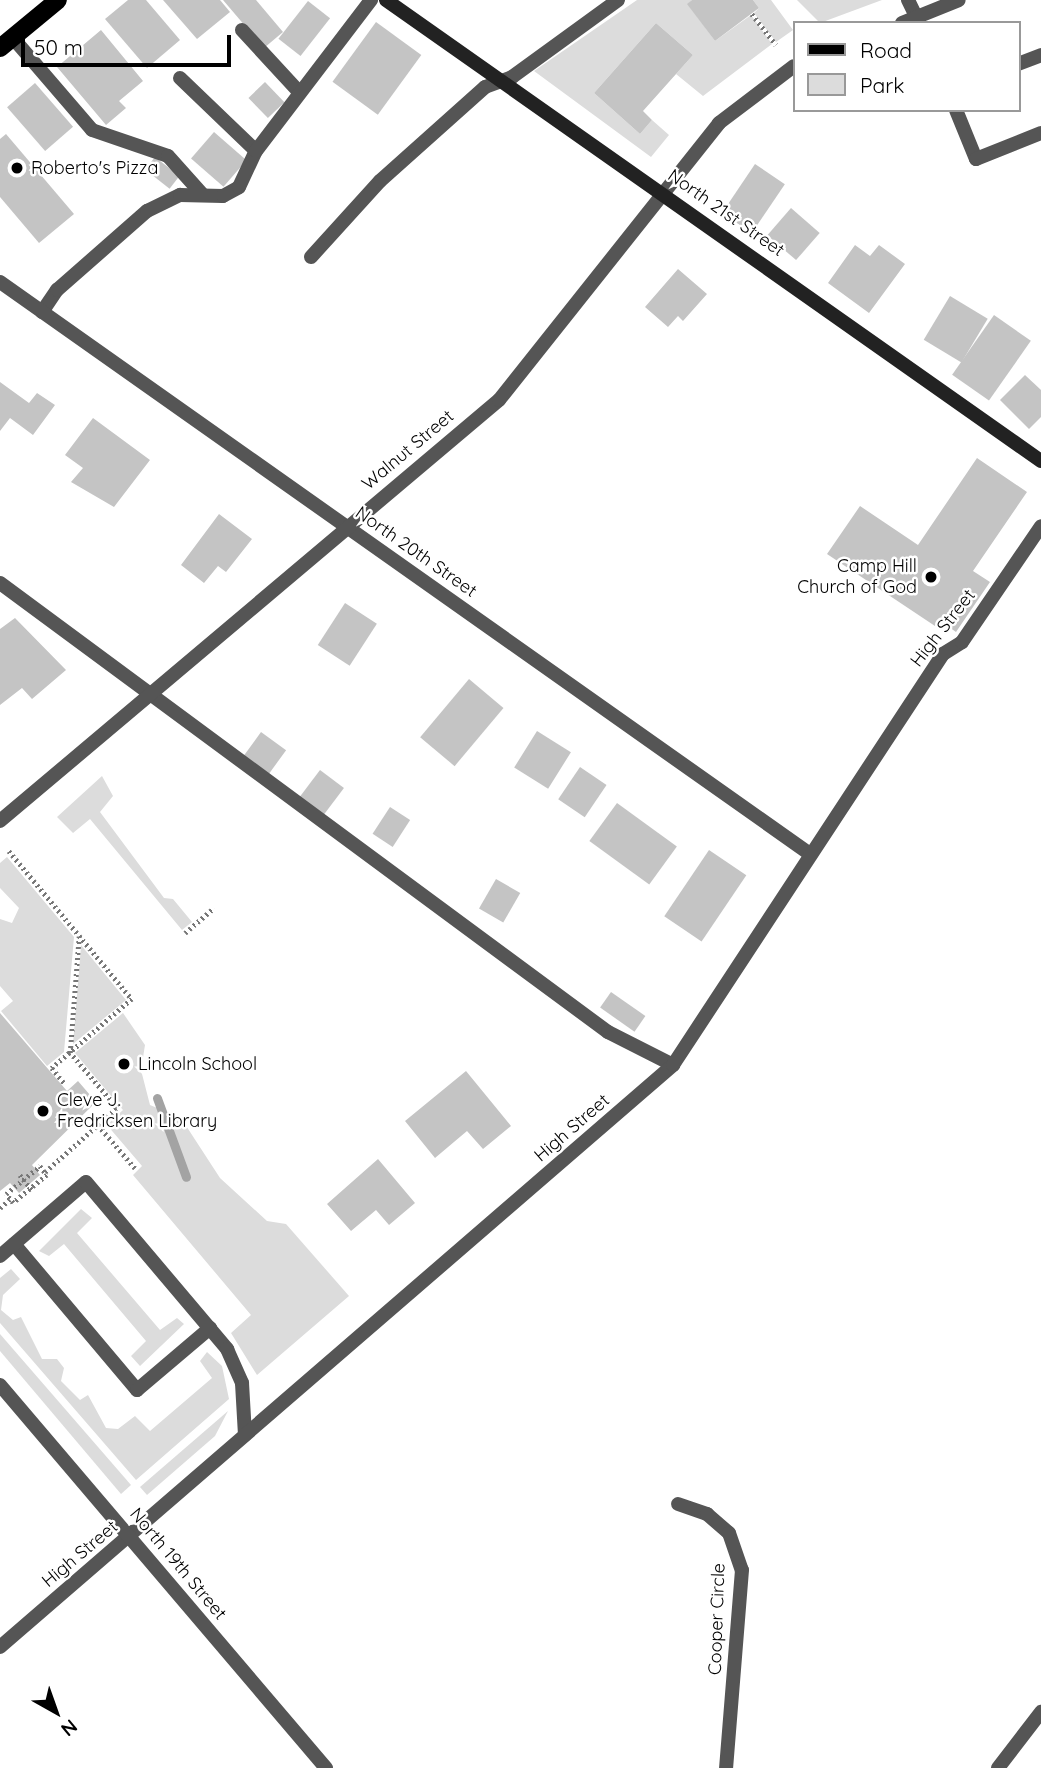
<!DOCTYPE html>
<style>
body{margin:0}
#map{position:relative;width:1041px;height:1768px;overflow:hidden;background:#fff;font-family:Quicksand,sans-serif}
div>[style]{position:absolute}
.green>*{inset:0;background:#dcdcdc}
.stream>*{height:9px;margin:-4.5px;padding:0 4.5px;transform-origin:4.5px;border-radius:4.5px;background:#a3a3a3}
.building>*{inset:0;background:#c4c4c4;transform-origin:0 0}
.path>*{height:4.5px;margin-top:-2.25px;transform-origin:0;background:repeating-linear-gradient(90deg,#777 0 2px,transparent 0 5.5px)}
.service>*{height:14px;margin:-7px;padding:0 7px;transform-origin:7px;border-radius:7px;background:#555}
.minor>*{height:14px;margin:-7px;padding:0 7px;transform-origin:7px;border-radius:7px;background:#555}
.tertiary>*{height:14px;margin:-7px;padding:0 7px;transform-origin:7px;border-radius:7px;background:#555}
.secondary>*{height:14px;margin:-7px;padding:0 7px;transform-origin:7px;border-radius:7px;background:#222}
.primary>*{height:18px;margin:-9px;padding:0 9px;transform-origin:9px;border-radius:9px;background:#000}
.dots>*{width:19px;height:19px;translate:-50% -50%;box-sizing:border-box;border:4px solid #fff;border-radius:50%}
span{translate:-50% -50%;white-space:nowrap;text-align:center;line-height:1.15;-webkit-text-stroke:5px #fff;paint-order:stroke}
.poi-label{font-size:18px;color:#000}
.left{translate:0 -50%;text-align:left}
.right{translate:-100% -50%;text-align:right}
.street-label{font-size:18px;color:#000}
.legend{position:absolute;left:793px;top:21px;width:228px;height:91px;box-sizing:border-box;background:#fff;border:2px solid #999;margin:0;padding:9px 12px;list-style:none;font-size:21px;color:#000}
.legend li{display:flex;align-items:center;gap:14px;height:35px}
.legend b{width:35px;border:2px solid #999}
.north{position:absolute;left:21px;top:1677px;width:70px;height:70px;-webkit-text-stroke:5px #fff;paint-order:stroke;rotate:140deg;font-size:19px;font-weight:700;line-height:28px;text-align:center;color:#000}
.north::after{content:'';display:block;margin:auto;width:24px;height:32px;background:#000;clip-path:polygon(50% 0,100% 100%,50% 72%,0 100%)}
.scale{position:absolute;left:21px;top:35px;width:210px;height:32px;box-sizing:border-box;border:4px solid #000;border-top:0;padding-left:9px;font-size:21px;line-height:24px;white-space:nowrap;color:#000;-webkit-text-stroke:5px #fff;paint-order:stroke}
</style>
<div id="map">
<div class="green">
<i style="clip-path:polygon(637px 0,692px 0,688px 4px,715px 41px,751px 15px,772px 44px,703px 96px,676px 74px,693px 55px,656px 23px,594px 93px,640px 134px,652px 120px,669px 135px,651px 157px,534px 71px)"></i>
<i style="clip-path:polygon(753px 0,771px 0,793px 30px,776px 42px,754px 13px,759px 8px)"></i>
<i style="clip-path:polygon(797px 0,882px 0,820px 23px)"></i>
<i style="clip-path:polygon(102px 776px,113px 796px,100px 812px,164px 898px,173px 899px,192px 922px,182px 930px,90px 819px,73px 833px,57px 817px)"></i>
<i style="clip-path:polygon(7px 857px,74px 937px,64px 1052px,47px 1066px,1px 1011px,13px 1001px,0 986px,0 919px,12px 923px,19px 908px,0 888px,0 863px)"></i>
<i style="clip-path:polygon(81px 945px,126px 1000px,73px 1044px,81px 946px)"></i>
<i style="clip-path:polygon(123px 1013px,145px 1045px,141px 1070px,150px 1105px,181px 1118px,220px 1178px,267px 1221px,286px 1224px,349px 1296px,257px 1375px,231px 1333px,251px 1315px,133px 1175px,142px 1166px,107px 1125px,123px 1110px,75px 1053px)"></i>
<i style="clip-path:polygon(81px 1209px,92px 1218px,77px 1233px,160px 1330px,177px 1318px,184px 1324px,140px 1366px,131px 1356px,146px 1341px,64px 1244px,49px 1256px,39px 1251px)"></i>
<i style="clip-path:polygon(11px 1269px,20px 1279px,3px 1295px,1px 1310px,13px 1320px,21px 1317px,42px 1359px,57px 1359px,64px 1368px,61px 1381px,80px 1400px,88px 1395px,106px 1428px,118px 1429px,135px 1416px,150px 1431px,212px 1378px,200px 1361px,207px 1352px,222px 1366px,229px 1399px,136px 1480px,0 1323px,0 1278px)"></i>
<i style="clip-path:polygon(0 1334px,131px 1485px,121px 1494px,0 1351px)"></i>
<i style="clip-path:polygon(228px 1411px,215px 1436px,147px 1495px,140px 1487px)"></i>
</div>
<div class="stream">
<i style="left:157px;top:1098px;width:84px;rotate:69.8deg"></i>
</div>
<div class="building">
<i style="clip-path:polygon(128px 0,146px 0,180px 40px,147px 68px,105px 19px)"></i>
<i style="clip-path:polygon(163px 0,220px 0,230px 12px,197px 39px)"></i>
<i style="clip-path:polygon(223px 0,256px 0,283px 32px,264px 48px)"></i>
<i style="clip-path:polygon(692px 0,753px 0,759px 8px,715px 41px,687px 4px)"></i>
<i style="left:308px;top:1px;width:28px;height:48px;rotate:38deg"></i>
<i style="left:376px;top:22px;width:56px;height:74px;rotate:36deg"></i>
<i style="clip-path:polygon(656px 23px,693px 55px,643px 111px,652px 120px,640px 134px,594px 93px)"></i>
<i style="clip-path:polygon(101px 30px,143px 81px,119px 101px,126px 108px,106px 125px,57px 67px)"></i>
<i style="left:265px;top:82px;width:28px;height:23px;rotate:46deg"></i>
<i style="left:35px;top:83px;width:58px;height:37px;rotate:49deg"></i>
<i style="left:214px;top:132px;width:43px;height:35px;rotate:41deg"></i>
<i style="clip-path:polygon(6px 134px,74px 214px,39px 243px,0 197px,0 139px)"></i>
<i style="left:155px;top:157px;width:31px;height:16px;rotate:38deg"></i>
<i style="left:755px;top:164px;width:36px;height:59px;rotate:34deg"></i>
<i style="left:791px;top:208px;width:38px;height:36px;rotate:41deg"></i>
<i style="clip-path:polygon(855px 245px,870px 256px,879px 245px,905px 264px,869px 313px,828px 283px)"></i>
<i style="clip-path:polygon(678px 269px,707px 294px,683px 321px,678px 316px,668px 327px,645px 307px)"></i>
<i style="left:950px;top:296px;width:44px;height:51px;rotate:31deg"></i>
<i style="left:994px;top:315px;width:45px;height:73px;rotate:35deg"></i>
<i style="clip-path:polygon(1025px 375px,1041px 390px,1041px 417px,1029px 429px,1000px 400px)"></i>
<i style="clip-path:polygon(0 382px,29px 403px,37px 393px,55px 405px,33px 435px,10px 418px,0 431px)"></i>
<i style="clip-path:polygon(93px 418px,150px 460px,114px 507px,71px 482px,83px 468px,65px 455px)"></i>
<i style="clip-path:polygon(977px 458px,1027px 492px,973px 571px,990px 582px,956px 632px,939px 620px,935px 626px,827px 554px,860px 506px,918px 545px)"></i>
<i style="clip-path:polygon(219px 514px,252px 539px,226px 572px,218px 566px,204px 583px,181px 565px)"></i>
<i style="left:345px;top:603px;width:38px;height:50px;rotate:33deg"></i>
<i style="clip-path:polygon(15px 618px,66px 670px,32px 699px,22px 688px,0 705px,0 629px)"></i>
<i style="left:469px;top:679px;width:45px;height:76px;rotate:40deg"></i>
<i style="left:537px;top:731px;width:40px;height:43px;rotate:32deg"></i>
<i style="left:261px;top:732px;width:31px;height:29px;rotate:36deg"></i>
<i style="left:580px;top:767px;width:32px;height:39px;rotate:34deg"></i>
<i style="left:320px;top:770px;width:30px;height:36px;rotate:37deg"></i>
<i style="left:617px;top:803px;width:74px;height:47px;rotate:36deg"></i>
<i style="left:390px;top:807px;width:24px;height:32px;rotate:33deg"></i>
<i style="left:709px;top:850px;width:45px;height:80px;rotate:34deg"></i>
<i style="left:496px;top:879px;width:28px;height:34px;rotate:30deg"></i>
<i style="left:611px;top:992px;width:42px;height:19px;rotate:35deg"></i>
<i style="clip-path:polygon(0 1013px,67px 1091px,78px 1081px,96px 1102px,32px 1165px,40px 1175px,19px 1193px,10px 1183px,0 1191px)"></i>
<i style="clip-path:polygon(466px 1071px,511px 1126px,483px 1149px,467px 1131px,435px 1158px,405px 1121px)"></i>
<i style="clip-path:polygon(378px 1159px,415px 1203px,389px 1225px,376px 1210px,351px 1231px,327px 1204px)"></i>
</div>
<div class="path">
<i style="left:752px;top:14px;width:39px;rotate:52deg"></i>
<i style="left:9px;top:851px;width:192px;rotate:50.3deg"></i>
<i style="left:132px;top:999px;width:106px;rotate:139.2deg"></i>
<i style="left:52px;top:1068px;width:21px;rotate:51deg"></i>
<i style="left:185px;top:933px;width:38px;rotate:-41deg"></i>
<i style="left:98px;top:1125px;width:57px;rotate:49.3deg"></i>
<i style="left:40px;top:1166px;width:11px;rotate:52deg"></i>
<i style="left:47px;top:1175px;width:44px;rotate:140.5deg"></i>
<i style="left:13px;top:1203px;width:11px;rotate:-128deg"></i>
<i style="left:6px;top:1194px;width:44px;rotate:-39.5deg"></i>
<i style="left:45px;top:1172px;width:96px;rotate:-41.6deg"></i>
<i style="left:117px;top:1108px;width:72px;rotate:-130.5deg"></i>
<i style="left:70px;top:1053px;width:117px;rotate:-85.6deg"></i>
<i style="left:20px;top:1175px;width:21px;rotate:51deg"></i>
<i style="left:0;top:1208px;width:13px;rotate:-42deg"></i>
</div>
<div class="service">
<i style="left:908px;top:0;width:25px;rotate:64deg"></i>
<i style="left:242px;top:30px;width:84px;rotate:47.4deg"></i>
<i style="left:13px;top:38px;width:121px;rotate:49.3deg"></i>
<i style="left:92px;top:130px;width:80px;rotate:18.9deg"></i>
<i style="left:168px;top:156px;width:51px;rotate:48.2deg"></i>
<i style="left:1018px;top:64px;width:25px;rotate:-21deg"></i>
<i style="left:180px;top:78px;width:105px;rotate:43.8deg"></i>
<i style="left:956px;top:110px;width:53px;rotate:67.8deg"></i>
<i style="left:976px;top:159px;width:70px;rotate:-21.8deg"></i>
<i style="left:311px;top:257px;width:103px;rotate:-47.8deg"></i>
<i style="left:380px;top:181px;width:141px;rotate:-41.8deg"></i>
<i style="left:485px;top:87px;width:29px;rotate:-20deg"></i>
<i style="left:512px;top:77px;width:131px;rotate:-36deg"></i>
<i style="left:42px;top:312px;width:27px;rotate:-56deg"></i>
<i style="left:57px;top:290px;width:120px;rotate:-41.3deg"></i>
<i style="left:147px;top:211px;width:37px;rotate:-26deg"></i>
<i style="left:180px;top:195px;width:43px;rotate:1.3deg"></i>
<i style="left:223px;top:196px;width:18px;rotate:-29deg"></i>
<i style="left:239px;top:187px;width:40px;rotate:-65deg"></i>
<i style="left:256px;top:151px;width:190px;rotate:-52.7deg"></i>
<i style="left:0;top:583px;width:756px;rotate:36.45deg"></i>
<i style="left:608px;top:1032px;width:73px;rotate:26.9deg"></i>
<i style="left:14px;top:1244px;width:191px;rotate:49.9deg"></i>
<i style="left:137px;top:1390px;width:96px;rotate:-40.3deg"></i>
<i style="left:0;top:1256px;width:113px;rotate:-40.7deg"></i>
<i style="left:86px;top:1182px;width:219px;rotate:49.8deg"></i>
<i style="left:227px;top:1349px;width:37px;rotate:66deg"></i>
<i style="left:242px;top:1383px;width:52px;rotate:86.7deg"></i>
</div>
<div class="minor">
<i style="left:902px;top:23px;width:61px;rotate:-22deg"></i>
<i style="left:0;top:282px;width:992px;rotate:35.23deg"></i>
<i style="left:0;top:821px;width:653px;rotate:-40.15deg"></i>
<i style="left:499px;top:400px;width:354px;rotate:-51.5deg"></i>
<i style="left:719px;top:123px;width:94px;rotate:-37.2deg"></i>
<i style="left:678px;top:1504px;width:31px;rotate:19deg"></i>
<i style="left:707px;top:1514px;width:29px;rotate:41deg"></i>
<i style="left:729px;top:1533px;width:39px;rotate:71deg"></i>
<i style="left:742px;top:1570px;width:199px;rotate:94.6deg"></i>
<i style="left:0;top:1647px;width:890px;rotate:-40.85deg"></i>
<i style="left:673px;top:1065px;width:492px;rotate:-56.7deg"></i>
<i style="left:943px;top:654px;width:22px;rotate:-32deg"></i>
<i style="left:962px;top:642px;width:140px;rotate:-55.7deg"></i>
<i style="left:998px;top:1768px;width:71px;rotate:-52.5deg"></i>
</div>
<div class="tertiary">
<i style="left:0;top:1385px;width:503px;rotate:49.6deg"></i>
</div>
<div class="secondary">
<i style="left:386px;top:0;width:801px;rotate:35.14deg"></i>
</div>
<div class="primary">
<i style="left:0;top:48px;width:75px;rotate:-39.6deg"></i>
</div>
<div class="dots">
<i style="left:17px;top:168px;background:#000"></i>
<i style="left:931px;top:577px;background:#000"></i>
<i style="left:124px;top:1064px;background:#000"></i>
<i style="left:43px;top:1111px;background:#000"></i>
</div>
<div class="poi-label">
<span class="left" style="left:31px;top:168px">Roberto's Pizza</span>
<span class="right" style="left:917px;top:577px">Camp Hill<br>Church of God</span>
<span class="left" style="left:138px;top:1064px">Lincoln School</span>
<span class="left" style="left:57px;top:1111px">Cleve J.<br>Fredricksen Library</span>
</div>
<div class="street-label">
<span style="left:726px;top:213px;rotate:35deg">North 21st Street</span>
<span style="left:408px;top:450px;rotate:-40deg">Walnut Street</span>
<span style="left:416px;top:552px;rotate:35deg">North 20th Street</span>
<span style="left:943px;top:628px;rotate:-52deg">High Street</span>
<span style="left:572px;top:1128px;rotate:-41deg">High Street</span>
<span style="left:80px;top:1554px;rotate:-40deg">High Street</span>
<span style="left:178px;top:1564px;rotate:50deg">North 19th Street</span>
<span style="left:717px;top:1619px;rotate:-88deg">Cooper Circle</span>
</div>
<ul class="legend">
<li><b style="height:9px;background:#000"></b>Road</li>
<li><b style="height:19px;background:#dcdcdc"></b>Park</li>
</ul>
<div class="north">N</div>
<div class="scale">50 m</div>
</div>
